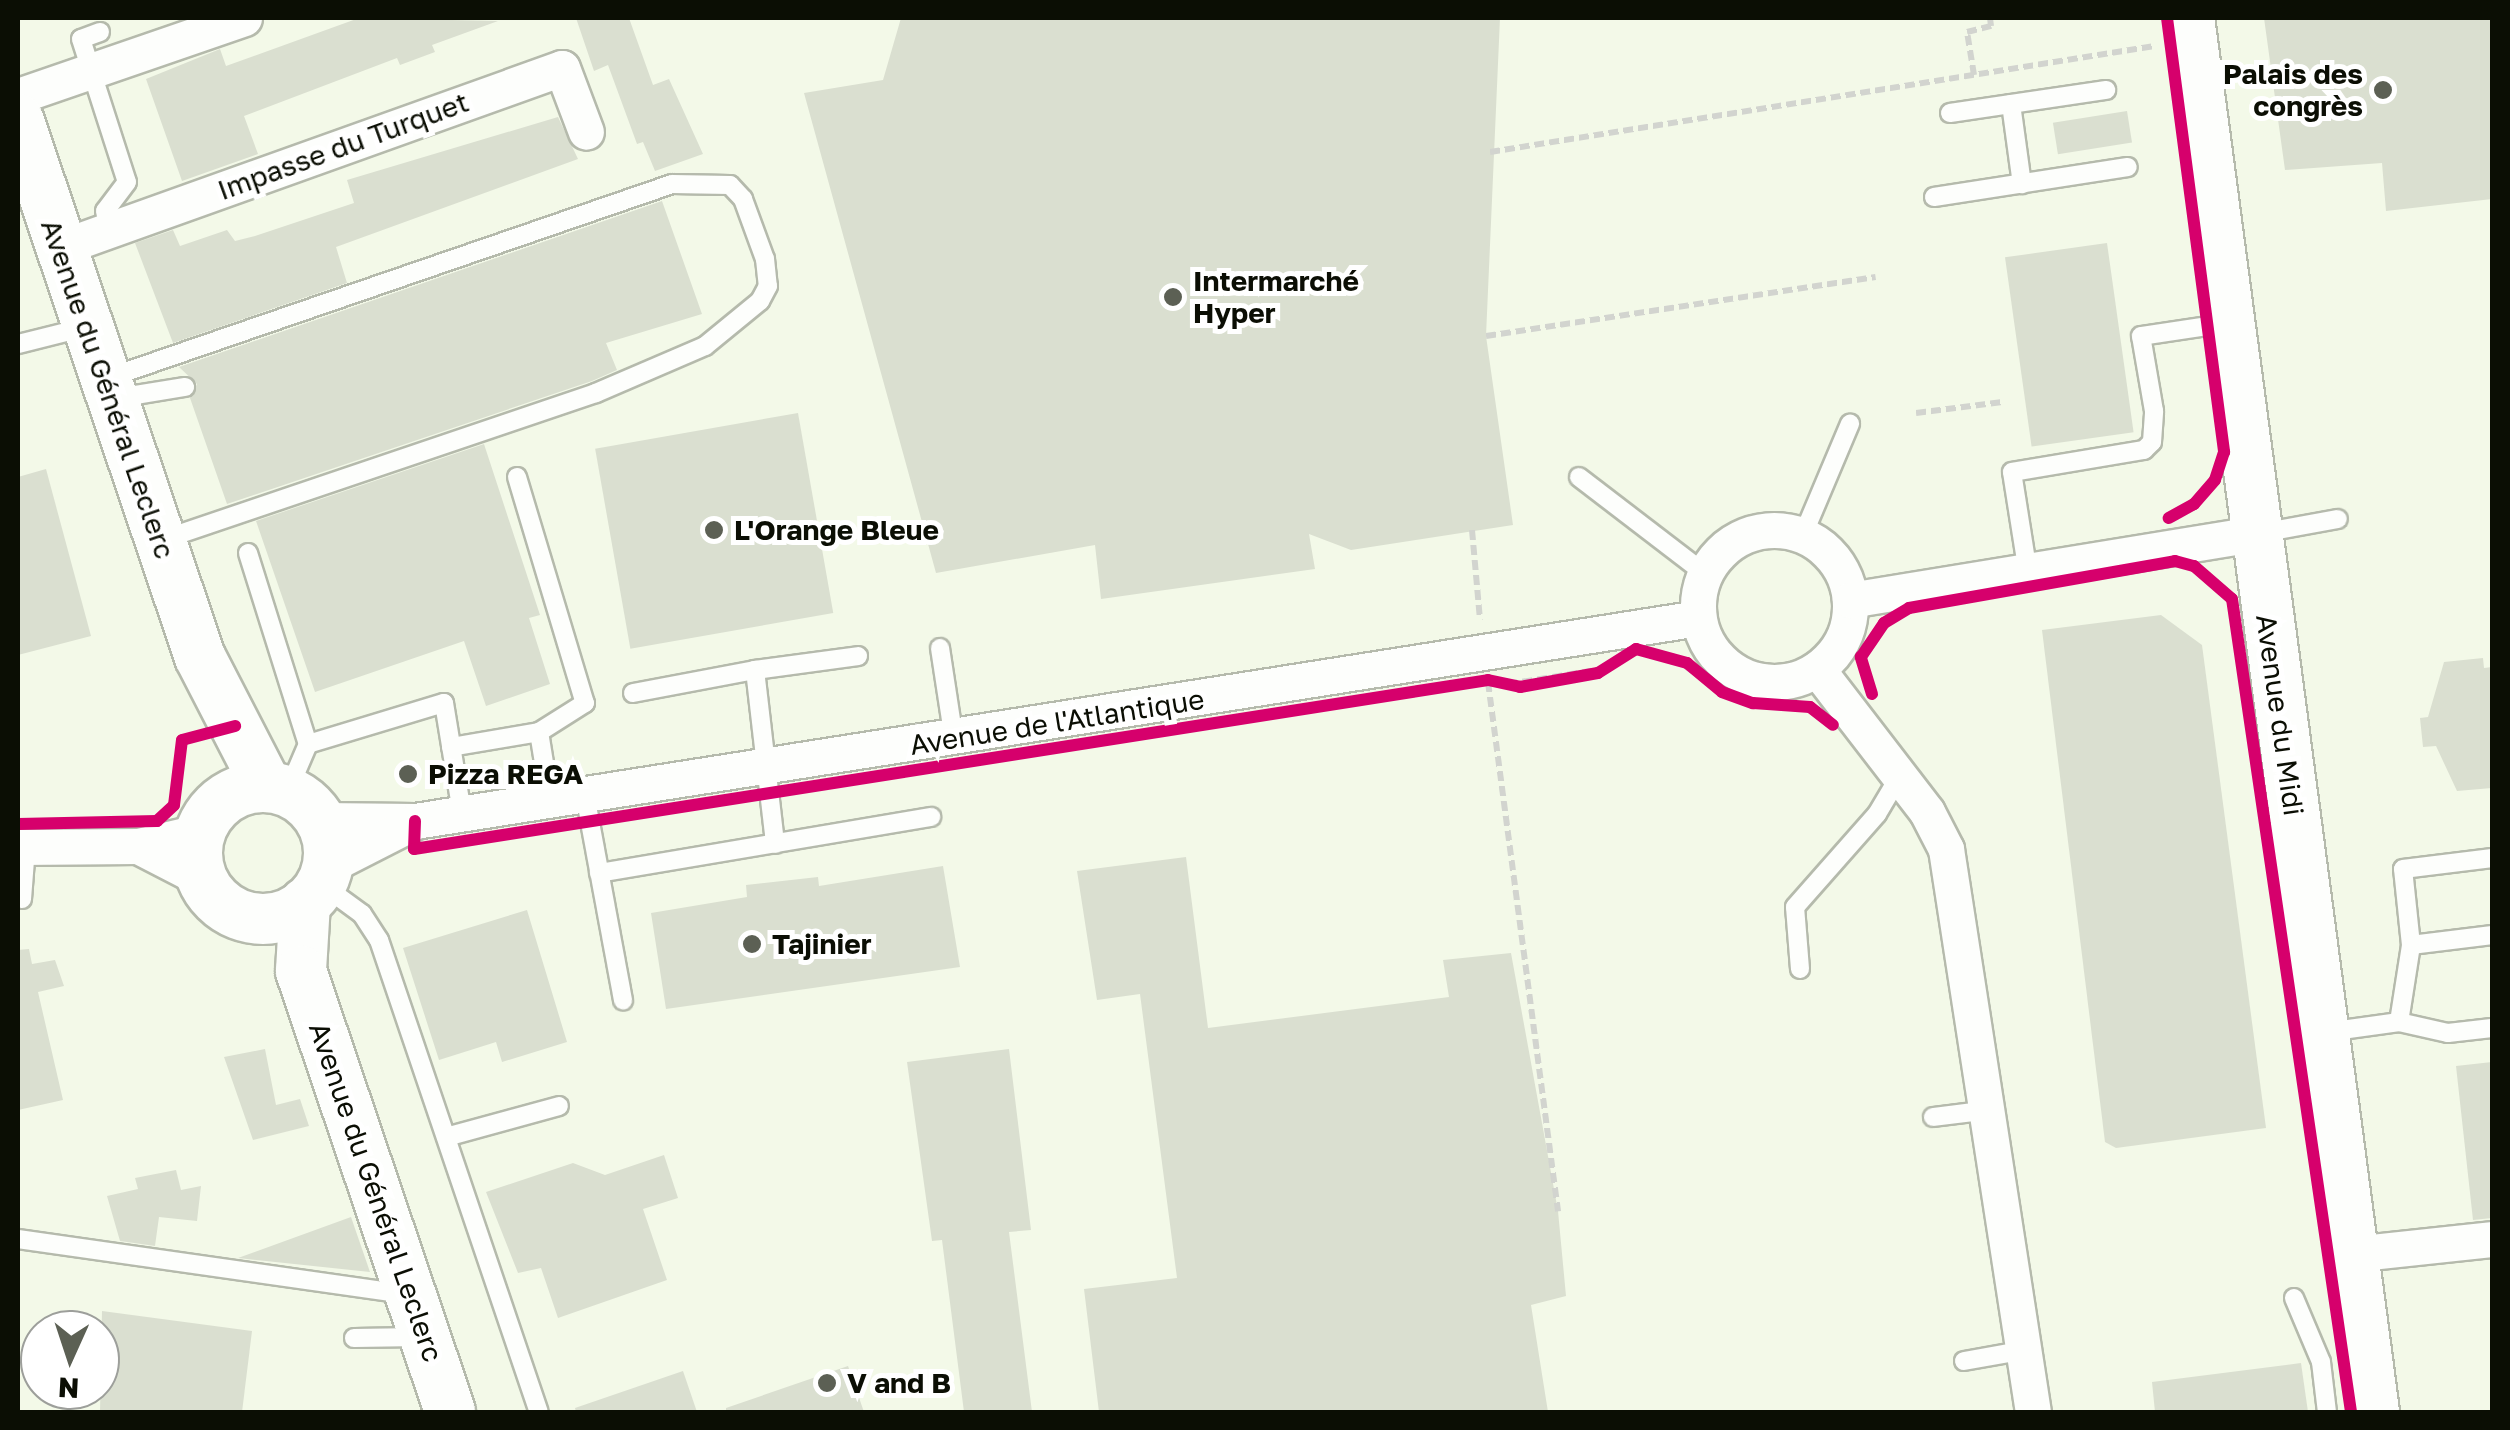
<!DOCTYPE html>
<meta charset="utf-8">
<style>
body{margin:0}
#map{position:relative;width:2510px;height:1430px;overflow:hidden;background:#f3f9e8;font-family:"Golos Text",sans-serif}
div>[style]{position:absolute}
.building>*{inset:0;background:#dadfd0;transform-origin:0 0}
.path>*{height:6px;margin-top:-3px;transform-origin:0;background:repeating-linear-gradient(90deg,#d2d4cf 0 10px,transparent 0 15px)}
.roads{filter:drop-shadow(2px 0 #b5baac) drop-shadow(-2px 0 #b5baac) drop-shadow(0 2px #b5baac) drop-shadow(0 -2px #b5baac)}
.lane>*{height:18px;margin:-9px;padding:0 9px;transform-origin:9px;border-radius:9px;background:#fdfefc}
.street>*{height:35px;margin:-17.5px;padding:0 17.5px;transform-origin:17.5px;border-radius:17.5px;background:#fdfefc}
.street>.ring{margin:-17.5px;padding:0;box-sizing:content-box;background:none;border:35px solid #fdfefc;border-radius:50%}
.secondary>*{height:50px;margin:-25px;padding:0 25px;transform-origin:25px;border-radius:25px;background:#fdfefc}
.secondary>.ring{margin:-25px;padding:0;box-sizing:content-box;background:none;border:50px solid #fdfefc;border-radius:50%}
.cycleway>*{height:12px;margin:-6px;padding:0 6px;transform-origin:6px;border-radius:6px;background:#d6006c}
.dots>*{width:28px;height:28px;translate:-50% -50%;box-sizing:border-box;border:5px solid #fff;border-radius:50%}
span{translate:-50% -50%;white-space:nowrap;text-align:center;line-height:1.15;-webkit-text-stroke:10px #fff;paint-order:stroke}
.poi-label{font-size:28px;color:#0b0e04;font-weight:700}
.right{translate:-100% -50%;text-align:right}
.left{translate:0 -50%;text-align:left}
.street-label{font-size:28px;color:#0b0e04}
.frame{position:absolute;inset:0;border:20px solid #0b0e04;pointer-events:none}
.north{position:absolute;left:20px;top:1310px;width:100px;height:100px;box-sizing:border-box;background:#fff;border:2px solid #9d9f9b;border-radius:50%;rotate:183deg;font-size:28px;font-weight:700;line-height:40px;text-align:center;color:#0b0e04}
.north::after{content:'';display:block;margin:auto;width:35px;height:45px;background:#5c6054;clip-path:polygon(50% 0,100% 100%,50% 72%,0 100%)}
</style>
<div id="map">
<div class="building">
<i style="clip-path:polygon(359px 18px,498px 21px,432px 45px,435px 52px,400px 65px,397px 58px,244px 116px,258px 154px,182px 181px,146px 79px,220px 49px,226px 66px)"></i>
<i style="clip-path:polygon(576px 18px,629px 18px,653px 85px,669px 79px,703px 154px,655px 171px,643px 142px,637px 144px,608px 65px,594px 71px)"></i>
<i style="clip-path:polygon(901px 18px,1500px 18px,1486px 336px,1513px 525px,1351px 550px,1309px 534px,1315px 569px,1101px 599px,1095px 545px,936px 573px,804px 93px,883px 80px)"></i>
<i style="clip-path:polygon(2264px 18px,2492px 18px,2492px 199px,2386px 211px,2382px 163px,2285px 170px)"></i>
<i style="left:2127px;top:111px;width:32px;height:75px;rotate:81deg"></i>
<i style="clip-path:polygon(558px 117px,578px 159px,336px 247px,347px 283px,173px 343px,135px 243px,173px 230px,180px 246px,227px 230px,235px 241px,255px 236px,354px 203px,347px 180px)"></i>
<i style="clip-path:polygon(662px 201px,702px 314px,606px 343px,617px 370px,592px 381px,227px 504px,190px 398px,197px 384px,179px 367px)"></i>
<i style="left:2107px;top:243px;width:191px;height:103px;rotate:82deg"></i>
<i style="left:798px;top:413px;width:203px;height:206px;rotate:80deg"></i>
<i style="clip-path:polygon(484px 444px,540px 615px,529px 618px,550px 684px,486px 706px,464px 641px,315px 692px,256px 521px)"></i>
<i style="clip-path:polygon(46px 469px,91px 636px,18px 655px,18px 477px)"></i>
<i style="clip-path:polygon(2161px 615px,2202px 645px,2266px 1128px,2116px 1148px,2105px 1142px,2042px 630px)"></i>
<i style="clip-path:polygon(2483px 658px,2484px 668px,2492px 667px,2492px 788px,2457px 791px,2436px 746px,2423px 747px,2420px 718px,2428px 717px,2444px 662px)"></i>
<i style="clip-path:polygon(1186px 857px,1208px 1028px,1449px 997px,1443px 960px,1511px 953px,1558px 1211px,1566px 1296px,1531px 1305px,1548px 1412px,1099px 1412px,1084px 1289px,1177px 1278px,1140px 994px,1097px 1000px,1077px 871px)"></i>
<i style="clip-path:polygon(943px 866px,960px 967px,666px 1009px,651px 913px,747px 897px,746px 885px,818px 877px,819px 886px)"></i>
<i style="clip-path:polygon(527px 910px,567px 1042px,502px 1062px,496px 1042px,439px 1060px,403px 948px)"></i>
<i style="clip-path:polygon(29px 949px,32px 964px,55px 960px,64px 986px,38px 992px,63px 1100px,18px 1110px,18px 950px)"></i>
<i style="clip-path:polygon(265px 1049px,276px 1105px,300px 1099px,309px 1126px,253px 1140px,224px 1057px)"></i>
<i style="clip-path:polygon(1009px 1049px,1031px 1230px,1009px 1232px,1032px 1412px,964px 1412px,942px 1240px,932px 1241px,907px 1062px)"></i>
<i style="clip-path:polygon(2492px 1062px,2492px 1218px,2473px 1220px,2456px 1066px)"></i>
<i style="clip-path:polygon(664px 1155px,678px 1198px,643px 1209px,667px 1280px,558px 1318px,541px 1268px,518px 1273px,486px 1192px,573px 1163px,605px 1175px)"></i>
<i style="clip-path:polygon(176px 1170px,181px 1190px,201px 1186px,197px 1221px,159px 1217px,155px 1246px,120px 1241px,107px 1196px,138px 1189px,135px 1178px)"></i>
<i style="clip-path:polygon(351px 1217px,370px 1272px,238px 1258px)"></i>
<i style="clip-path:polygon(102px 1311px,252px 1331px,242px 1412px,100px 1412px)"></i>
<i style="clip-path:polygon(2301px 1363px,2308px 1412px,2155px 1412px,2152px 1382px)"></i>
<i style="clip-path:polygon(848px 1366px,864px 1412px,726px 1412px,726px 1408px)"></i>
<i style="clip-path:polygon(683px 1371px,697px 1412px,576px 1412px,575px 1408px)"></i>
</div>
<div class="path">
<i style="left:1974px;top:75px;width:44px;rotate:-99.2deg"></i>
<i style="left:1967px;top:32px;width:25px;rotate:-14deg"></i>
<i style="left:1991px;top:26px;width:8px;rotate:-97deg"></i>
<i style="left:1490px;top:152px;width:673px;rotate:-9.06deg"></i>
<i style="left:1486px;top:336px;width:394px;rotate:-8.6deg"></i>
<i style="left:1916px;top:413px;width:87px;rotate:-7.3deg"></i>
<i style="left:1472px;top:530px;width:90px;rotate:84.9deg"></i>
<i style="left:1674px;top:658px;width:59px;rotate:35.3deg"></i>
<i style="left:1722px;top:692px;width:33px;rotate:20deg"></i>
<i style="left:1753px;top:703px;width:50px;rotate:3.4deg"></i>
<i style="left:1866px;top:674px;width:18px;rotate:-106deg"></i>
<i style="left:1861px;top:657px;width:34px;rotate:-56deg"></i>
<i style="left:1488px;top:682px;width:534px;rotate:82.46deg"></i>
<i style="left:1508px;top:684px;width:96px;rotate:-9deg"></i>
</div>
<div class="roads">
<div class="lane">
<i style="left:100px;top:32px;width:20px;rotate:160deg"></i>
<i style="left:81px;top:39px;width:150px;rotate:72.2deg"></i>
<i style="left:127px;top:182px;width:36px;rotate:127deg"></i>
<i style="left:105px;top:211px;width:19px;rotate:78deg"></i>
<i style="left:2011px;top:104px;width:81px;rotate:82.2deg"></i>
<i style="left:1950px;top:113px;width:158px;rotate:-8.4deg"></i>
<i style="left:1934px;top:197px;width:196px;rotate:-8.8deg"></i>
<i style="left:18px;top:344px;width:70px;rotate:-14deg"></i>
<i style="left:108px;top:378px;width:596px;rotate:-18.98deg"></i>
<i style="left:672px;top:184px;width:58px;rotate:1deg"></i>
<i style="left:730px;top:185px;width:19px;rotate:47deg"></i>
<i style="left:743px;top:199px;width:64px;rotate:69.9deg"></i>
<i style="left:765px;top:259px;width:27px;rotate:84deg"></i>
<i style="left:768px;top:286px;width:17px;rotate:118deg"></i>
<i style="left:760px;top:301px;width:71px;rotate:140.7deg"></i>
<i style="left:705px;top:346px;width:119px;rotate:156.7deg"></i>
<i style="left:596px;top:393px;width:456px;rotate:161.3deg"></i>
<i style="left:117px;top:398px;width:69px;rotate:-9.2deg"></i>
<i style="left:517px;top:477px;width:236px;rotate:73.3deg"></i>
<i style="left:585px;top:703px;width:54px;rotate:147.8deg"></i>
<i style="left:1579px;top:477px;width:158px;rotate:37.5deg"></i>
<i style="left:2261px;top:533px;width:78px;rotate:-10.3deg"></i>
<i style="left:1803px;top:535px;width:121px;rotate:-67.1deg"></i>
<i style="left:248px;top:553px;width:200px;rotate:72.6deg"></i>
<i style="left:2028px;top:573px;width:102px;rotate:-99deg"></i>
<i style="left:2012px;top:472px;width:134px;rotate:-9.5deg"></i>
<i style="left:2144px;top:450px;width:11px;rotate:-45deg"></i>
<i style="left:2152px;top:442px;width:31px;rotate:-86deg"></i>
<i style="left:2154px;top:411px;width:76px;rotate:-99.8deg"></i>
<i style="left:2141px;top:336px;width:88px;rotate:-8.5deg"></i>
<i style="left:940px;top:648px;width:92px;rotate:81.3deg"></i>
<i style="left:755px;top:670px;width:104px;rotate:-7.7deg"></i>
<i style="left:633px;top:693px;width:124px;rotate:-10.7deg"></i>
<i style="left:755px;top:670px;width:175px;rotate:83.4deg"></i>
<i style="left:451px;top:747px;width:89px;rotate:-9.7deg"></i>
<i style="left:539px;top:732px;width:69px;rotate:80.8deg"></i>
<i style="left:287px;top:793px;width:53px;rotate:-66.8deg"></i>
<i style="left:308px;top:744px;width:142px;rotate:-16.8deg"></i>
<i style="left:444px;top:703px;width:111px;rotate:80.7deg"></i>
<i style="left:585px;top:795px;width:209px;rotate:79.5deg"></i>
<i style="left:599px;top:873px;width:337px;rotate:-9.6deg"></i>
<i style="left:321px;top:884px;width:51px;rotate:36.2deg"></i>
<i style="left:362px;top:914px;width:31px;rotate:57deg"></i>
<i style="left:379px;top:940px;width:498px;rotate:71.3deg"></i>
<i style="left:22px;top:899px;width:52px;rotate:-85.6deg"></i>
<i style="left:2411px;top:945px;width:76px;rotate:-96deg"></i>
<i style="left:2403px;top:869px;width:90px;rotate:-7deg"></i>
<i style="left:1800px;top:969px;width:62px;rotate:-94.6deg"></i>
<i style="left:1795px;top:907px;width:124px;rotate:-48.6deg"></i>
<i style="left:1877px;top:814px;width:43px;rotate:-59.3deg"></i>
<i style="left:2399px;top:1022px;width:78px;rotate:-81.1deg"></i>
<i style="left:2411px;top:945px;width:82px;rotate:-7deg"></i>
<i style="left:2327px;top:1032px;width:73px;rotate:-7.9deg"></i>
<i style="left:2399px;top:1022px;width:50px;rotate:12.7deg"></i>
<i style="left:2448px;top:1033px;width:44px;rotate:-6.5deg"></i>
<i style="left:1933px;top:1117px;width:56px;rotate:-7.1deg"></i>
<i style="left:446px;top:1137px;width:117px;rotate:-15.3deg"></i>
<i style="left:18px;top:1239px;width:391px;rotate:8.1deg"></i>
<i style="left:2294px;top:1298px;width:69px;rotate:67.1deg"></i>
<i style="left:2321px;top:1362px;width:50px;rotate:83.2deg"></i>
<i style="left:354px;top:1338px;width:65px;rotate:-0.9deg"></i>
<i style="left:1964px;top:1361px;width:62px;rotate:-10.2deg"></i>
</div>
<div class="street">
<i style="left:18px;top:96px;width:239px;rotate:-19deg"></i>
<i style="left:59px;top:248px;width:534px;rotate:-19.69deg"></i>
<i style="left:562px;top:68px;width:68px;rotate:69.4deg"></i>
<i class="ring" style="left:1698px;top:530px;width:117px;height:117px"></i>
<i style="left:1850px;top:600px;width:410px;rotate:-9.3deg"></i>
<i style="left:1817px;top:669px;width:180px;rotate:52.4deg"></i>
<i style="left:1927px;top:812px;width:42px;rotate:62.8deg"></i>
<i style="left:1946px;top:849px;width:570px;rotate:81.22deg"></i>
<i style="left:320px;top:820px;width:95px;rotate:0.6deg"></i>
<i style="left:415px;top:821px;width:1299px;rotate:-8.99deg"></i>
<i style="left:138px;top:846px;width:72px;rotate:27.3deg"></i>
<i style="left:18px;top:847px;width:120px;rotate:-0.5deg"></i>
<i style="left:138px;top:846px;width:66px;rotate:-13.2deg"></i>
<i style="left:328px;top:866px;width:92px;rotate:-27.1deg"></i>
<i style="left:2352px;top:1254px;width:141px;rotate:-6.1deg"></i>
</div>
<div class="secondary">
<i style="left:2189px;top:18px;width:1406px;rotate:82.44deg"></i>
<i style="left:18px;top:119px;width:568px;rotate:71.31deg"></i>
<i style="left:200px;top:657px;width:144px;rotate:62.7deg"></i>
<i class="ring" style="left:197px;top:787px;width:82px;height:82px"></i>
<i style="left:305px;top:903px;width:68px;rotate:93.4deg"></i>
<i style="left:301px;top:971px;width:465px;rotate:71.3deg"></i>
</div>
</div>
<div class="cycleway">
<i style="left:2167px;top:18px;width:438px;rotate:82.5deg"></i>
<i style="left:2224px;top:452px;width:29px;rotate:108deg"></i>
<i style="left:2215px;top:480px;width:32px;rotate:131deg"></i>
<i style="left:2194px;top:504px;width:29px;rotate:151deg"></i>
<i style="left:1872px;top:694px;width:39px;rotate:-107deg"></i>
<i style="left:1861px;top:657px;width:41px;rotate:-55.9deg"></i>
<i style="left:1884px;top:623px;width:29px;rotate:-31deg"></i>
<i style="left:1909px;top:608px;width:270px;rotate:-10deg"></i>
<i style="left:2175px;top:561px;width:20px;rotate:15deg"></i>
<i style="left:2194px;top:566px;width:50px;rotate:41deg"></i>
<i style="left:2232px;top:599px;width:822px;rotate:81.67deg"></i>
<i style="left:415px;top:821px;width:28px;rotate:92deg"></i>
<i style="left:414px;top:849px;width:1087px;rotate:-8.94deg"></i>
<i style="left:1488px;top:680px;width:33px;rotate:12deg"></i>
<i style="left:1520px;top:687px;width:79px;rotate:-10.2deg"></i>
<i style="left:1598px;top:673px;width:45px;rotate:-32.3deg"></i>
<i style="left:1636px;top:649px;width:53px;rotate:15.4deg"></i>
<i style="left:1687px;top:663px;width:45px;rotate:39.6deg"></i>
<i style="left:1722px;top:692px;width:33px;rotate:20deg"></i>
<i style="left:1753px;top:703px;width:57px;rotate:4deg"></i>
<i style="left:1810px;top:707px;width:29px;rotate:38deg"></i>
<i style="left:18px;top:824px;width:139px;rotate:-1.2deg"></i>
<i style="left:157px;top:821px;width:23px;rotate:-43deg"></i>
<i style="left:174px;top:805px;width:65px;rotate:-83deg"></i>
<i style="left:182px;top:740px;width:55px;rotate:-14.8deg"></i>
</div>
<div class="dots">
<i style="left:2383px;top:90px;background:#5c6054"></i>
<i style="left:1173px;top:297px;background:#5c6054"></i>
<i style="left:714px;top:530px;background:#5c6054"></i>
<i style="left:408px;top:774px;background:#5c6054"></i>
<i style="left:752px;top:944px;background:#5c6054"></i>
<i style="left:827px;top:1383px;background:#5c6054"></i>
</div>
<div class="poi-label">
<span class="right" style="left:2363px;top:90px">Palais des<br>congrès</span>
<span class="left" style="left:1193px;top:297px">Intermarché<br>Hyper</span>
<span class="left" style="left:734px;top:530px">L'Orange Bleue</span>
<span class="left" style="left:428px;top:774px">Pizza REGA</span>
<span class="left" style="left:772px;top:944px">Tajinier</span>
<span class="left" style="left:847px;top:1383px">V and B</span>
</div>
<div class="street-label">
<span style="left:343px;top:146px;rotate:-20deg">Impasse du Turquet</span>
<span style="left:108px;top:389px;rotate:71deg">Avenue du Général Leclerc</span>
<span style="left:2280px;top:715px;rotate:82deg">Avenue du Midi</span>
<span style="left:1057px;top:722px;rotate:-9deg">Avenue de l'Atlantique</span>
<span style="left:376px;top:1192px;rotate:71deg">Avenue du Général Leclerc</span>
</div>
<div class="frame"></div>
<div class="north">N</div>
</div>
